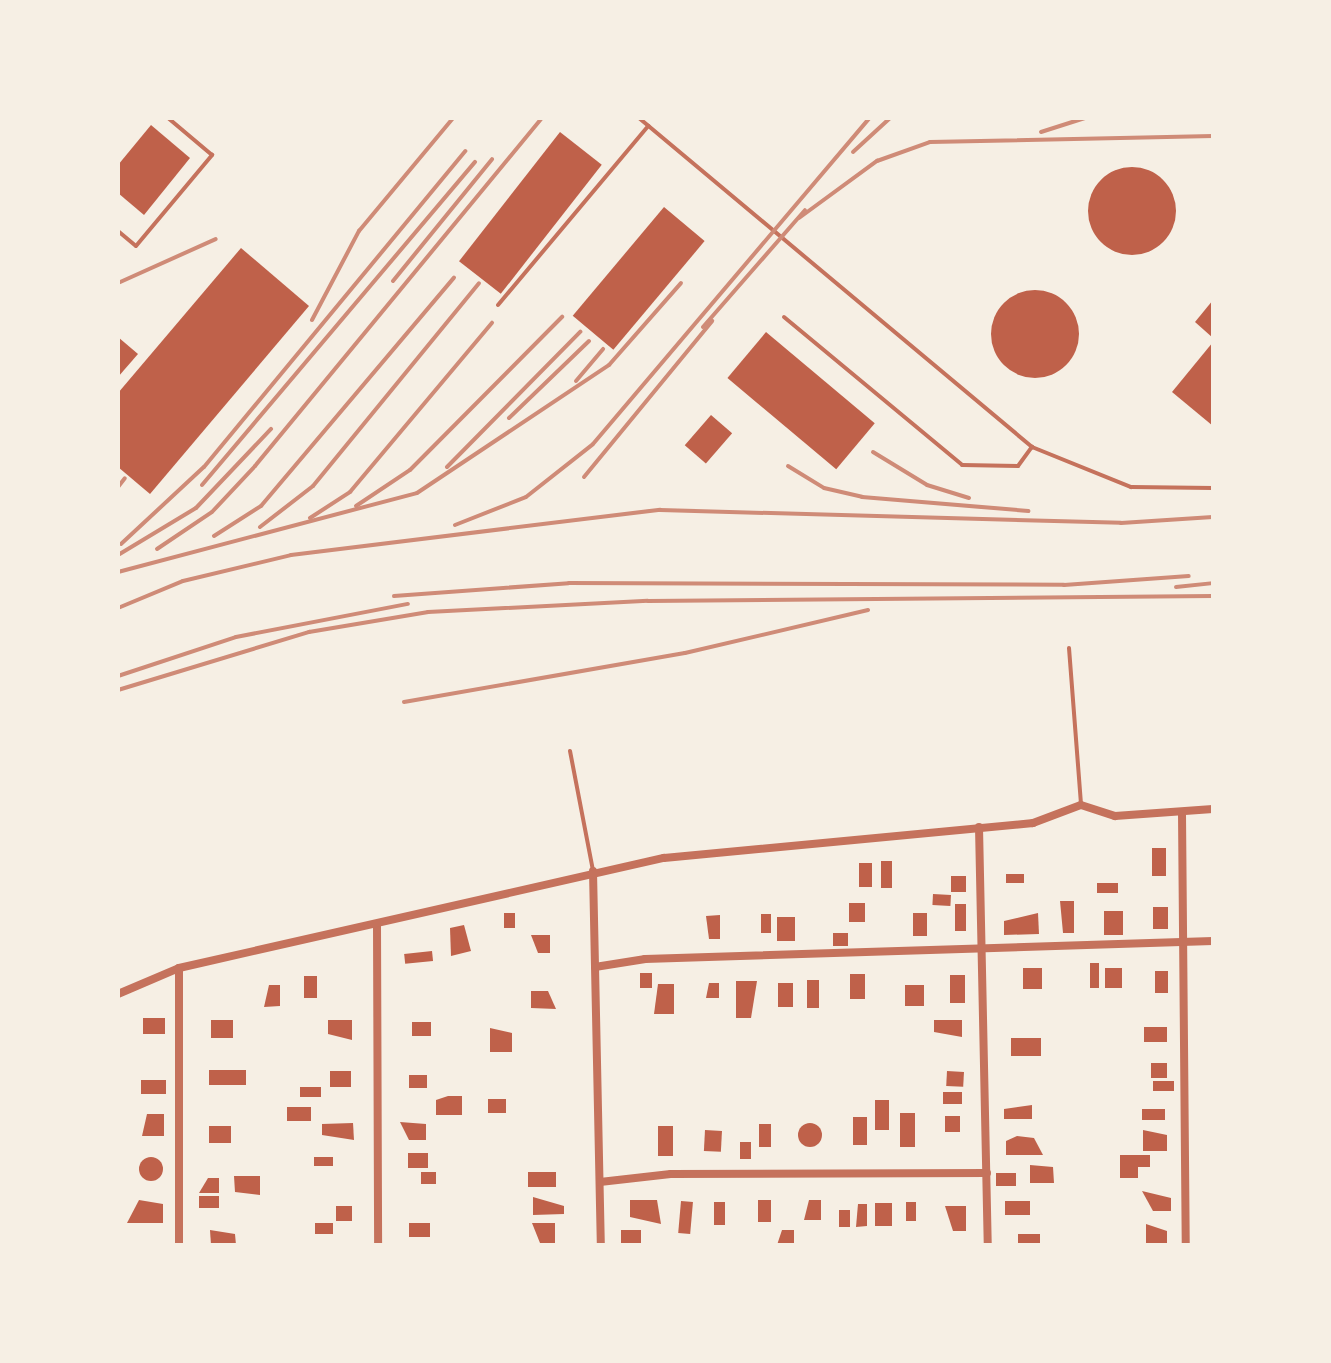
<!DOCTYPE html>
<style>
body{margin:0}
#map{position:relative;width:1331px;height:1363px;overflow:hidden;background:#f6efe4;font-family:"Roboto Condensed",sans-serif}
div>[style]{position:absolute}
.building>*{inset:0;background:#bf614a;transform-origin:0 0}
.round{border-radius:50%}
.service>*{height:4px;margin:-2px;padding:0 2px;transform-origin:2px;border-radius:2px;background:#c5725c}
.minor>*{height:8px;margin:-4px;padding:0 4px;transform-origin:4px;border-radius:4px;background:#c5725c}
.rail>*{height:4px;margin:-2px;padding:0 2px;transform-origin:2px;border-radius:2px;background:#cf8b77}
span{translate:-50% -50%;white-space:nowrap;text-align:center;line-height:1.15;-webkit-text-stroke:6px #f6efe4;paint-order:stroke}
.frame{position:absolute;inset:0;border:120px solid #f6efe4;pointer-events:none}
</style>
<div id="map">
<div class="building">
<i style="clip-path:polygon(151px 125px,190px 158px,144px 215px,118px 193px,118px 165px)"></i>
<i style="left:560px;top:132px;width:53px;height:164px;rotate:38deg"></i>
<i class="round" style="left:1088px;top:167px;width:88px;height:88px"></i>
<i style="left:664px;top:207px;width:53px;height:142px;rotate:40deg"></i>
<i style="clip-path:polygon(241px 248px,309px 306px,150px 494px,118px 467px,118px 393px)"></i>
<i class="round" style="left:991px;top:290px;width:88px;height:88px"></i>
<i style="clip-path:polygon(1213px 300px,1213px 338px,1195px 322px)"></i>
<i style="left:766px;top:332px;width:142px;height:60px;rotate:40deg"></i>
<i style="clip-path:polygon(118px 337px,138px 354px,118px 377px)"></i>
<i style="clip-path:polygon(1213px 342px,1213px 426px,1172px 392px)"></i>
<i style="left:711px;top:415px;width:28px;height:40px;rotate:41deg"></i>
<i style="left:1152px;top:848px;width:14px;height:28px"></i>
<i style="left:881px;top:861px;width:11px;height:27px"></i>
<i style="left:859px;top:863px;width:13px;height:24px"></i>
<i style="left:1006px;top:874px;width:18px;height:9px"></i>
<i style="left:951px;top:876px;width:15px;height:16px"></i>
<i style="left:1097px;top:883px;width:21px;height:10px"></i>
<i style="left:933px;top:894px;width:18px;height:11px;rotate:3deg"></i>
<i style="clip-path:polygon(1060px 901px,1074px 901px,1074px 933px,1063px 933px)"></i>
<i style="left:849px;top:903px;width:16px;height:19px"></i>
<i style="left:955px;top:904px;width:11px;height:27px"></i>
<i style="left:1153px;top:907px;width:15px;height:22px"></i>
<i style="left:1104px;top:911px;width:19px;height:24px"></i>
<i style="left:504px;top:913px;width:11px;height:15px"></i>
<i style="left:913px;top:913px;width:14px;height:23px"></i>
<i style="clip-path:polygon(1038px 913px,1039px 934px,1004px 935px,1004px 921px)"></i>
<i style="left:761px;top:914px;width:10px;height:19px"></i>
<i style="clip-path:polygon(720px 915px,720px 939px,709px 939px,706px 916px)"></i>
<i style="left:777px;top:917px;width:18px;height:24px"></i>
<i style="clip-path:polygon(464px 925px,471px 951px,451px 956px,450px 928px)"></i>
<i style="left:833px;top:933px;width:15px;height:13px"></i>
<i style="clip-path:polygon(531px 935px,550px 935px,550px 953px,538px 953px)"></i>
<i style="left:432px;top:951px;width:10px;height:28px;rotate:84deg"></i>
<i style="left:1090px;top:963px;width:9px;height:25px"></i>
<i style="left:1023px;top:968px;width:19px;height:21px"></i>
<i style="left:1105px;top:968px;width:17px;height:20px"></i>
<i style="left:1155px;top:971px;width:13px;height:22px"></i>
<i style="left:640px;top:973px;width:12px;height:15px"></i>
<i style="left:850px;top:974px;width:15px;height:25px"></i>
<i style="left:950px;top:975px;width:15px;height:28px"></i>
<i style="left:304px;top:976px;width:13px;height:22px"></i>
<i style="left:807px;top:980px;width:12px;height:28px"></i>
<i style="clip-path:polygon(736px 981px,757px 981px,751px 1018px,736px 1018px)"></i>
<i style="clip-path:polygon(709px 983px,719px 983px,719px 998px,706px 998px)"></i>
<i style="left:778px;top:983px;width:15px;height:24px"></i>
<i style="clip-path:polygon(658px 984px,674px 984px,674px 1014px,654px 1014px)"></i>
<i style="clip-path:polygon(269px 985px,280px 985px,280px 1006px,264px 1007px)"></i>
<i style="left:905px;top:985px;width:19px;height:21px"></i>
<i style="clip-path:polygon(531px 991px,548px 991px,556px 1009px,531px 1008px)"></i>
<i style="left:143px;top:1018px;width:22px;height:16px"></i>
<i style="left:211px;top:1020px;width:22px;height:18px"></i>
<i style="clip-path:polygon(328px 1020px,352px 1020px,352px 1040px,328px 1034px)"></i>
<i style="clip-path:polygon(934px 1020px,962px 1020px,962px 1037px,934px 1032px)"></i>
<i style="left:412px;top:1022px;width:19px;height:14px"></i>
<i style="left:1144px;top:1027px;width:23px;height:15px"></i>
<i style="clip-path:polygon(490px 1028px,512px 1033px,512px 1052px,490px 1052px)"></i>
<i style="left:1011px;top:1038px;width:30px;height:18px"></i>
<i style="left:1151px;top:1063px;width:16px;height:15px"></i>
<i style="left:246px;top:1070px;width:15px;height:37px;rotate:90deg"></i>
<i style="left:330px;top:1071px;width:21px;height:16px"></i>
<i style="left:947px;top:1071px;width:17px;height:15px;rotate:3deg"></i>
<i style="left:409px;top:1075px;width:18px;height:13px"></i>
<i style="left:141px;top:1080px;width:25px;height:14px"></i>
<i style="left:1153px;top:1081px;width:21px;height:10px"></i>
<i style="left:300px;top:1087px;width:21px;height:10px"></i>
<i style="left:943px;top:1092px;width:19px;height:12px"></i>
<i style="clip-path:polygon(448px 1096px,462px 1096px,462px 1115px,436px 1115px,436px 1100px)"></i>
<i style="left:488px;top:1099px;width:18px;height:14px"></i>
<i style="left:875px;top:1100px;width:14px;height:30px"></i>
<i style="clip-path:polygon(1032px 1105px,1032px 1119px,1004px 1119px,1004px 1109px)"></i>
<i style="left:287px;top:1107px;width:24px;height:14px"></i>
<i style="left:1142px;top:1109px;width:23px;height:11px"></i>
<i style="left:900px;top:1113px;width:15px;height:34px"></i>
<i style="clip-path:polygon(147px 1114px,164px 1114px,164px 1136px,142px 1136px)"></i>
<i style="left:945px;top:1116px;width:15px;height:16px"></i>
<i style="left:853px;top:1117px;width:14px;height:28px"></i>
<i style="clip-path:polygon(400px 1122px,426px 1124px,426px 1140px,409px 1140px)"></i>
<i class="round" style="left:798px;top:1123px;width:24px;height:24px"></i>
<i style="clip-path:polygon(353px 1123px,354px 1140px,322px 1135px,322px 1124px)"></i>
<i style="left:759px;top:1124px;width:12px;height:23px"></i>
<i style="left:209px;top:1126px;width:22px;height:17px"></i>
<i style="left:658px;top:1126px;width:15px;height:30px"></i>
<i style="left:705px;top:1130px;width:17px;height:21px;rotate:3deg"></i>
<i style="clip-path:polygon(1143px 1130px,1167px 1135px,1167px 1151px,1143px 1151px)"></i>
<i style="clip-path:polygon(1017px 1136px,1034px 1138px,1043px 1155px,1006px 1155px,1006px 1141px)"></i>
<i style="left:740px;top:1142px;width:11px;height:17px"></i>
<i style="left:408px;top:1153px;width:20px;height:15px"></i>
<i style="clip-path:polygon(1120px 1155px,1150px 1155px,1150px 1167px,1138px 1167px,1138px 1178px,1120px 1178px)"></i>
<i style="left:333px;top:1157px;width:9px;height:19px;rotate:90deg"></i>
<i class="round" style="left:139px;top:1157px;width:24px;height:24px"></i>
<i style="clip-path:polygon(1030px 1165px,1053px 1167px,1054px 1183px,1030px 1183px)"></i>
<i style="left:421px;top:1172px;width:15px;height:12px"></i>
<i style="left:528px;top:1172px;width:28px;height:15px"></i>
<i style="left:996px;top:1173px;width:20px;height:13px"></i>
<i style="clip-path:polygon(234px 1176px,260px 1176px,260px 1195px,235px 1192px)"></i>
<i style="clip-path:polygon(208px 1178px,219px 1178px,219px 1193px,199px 1193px)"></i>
<i style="clip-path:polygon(1142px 1191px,1171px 1198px,1171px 1211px,1153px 1211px)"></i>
<i style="left:219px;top:1196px;width:12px;height:20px;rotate:90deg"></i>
<i style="clip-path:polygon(533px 1197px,564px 1206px,564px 1214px,533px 1215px)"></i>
<i style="clip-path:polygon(139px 1200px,163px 1204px,163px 1223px,127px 1223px)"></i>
<i style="clip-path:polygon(630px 1200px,657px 1200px,661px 1224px,630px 1217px)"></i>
<i style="left:758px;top:1200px;width:13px;height:22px"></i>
<i style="clip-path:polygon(809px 1200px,821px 1200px,821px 1220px,804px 1220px)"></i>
<i style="left:681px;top:1201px;width:12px;height:32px;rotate:5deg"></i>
<i style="left:1005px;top:1201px;width:25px;height:14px"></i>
<i style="left:714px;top:1202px;width:11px;height:23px"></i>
<i style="left:906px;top:1202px;width:10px;height:19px"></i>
<i style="left:875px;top:1203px;width:17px;height:23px"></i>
<i style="clip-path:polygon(858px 1204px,867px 1204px,867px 1226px,856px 1227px)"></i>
<i style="left:336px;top:1206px;width:16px;height:15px"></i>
<i style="clip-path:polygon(945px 1206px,966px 1206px,966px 1231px,953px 1231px)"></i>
<i style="left:839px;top:1210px;width:11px;height:17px"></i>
<i style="left:315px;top:1223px;width:18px;height:11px"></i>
<i style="left:409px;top:1223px;width:21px;height:14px"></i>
<i style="clip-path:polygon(532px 1223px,555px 1223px,555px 1243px,540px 1243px)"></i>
<i style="clip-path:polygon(1146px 1224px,1167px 1231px,1167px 1244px,1146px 1244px)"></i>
<i style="clip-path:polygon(210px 1230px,235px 1234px,236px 1245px,211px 1245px)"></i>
<i style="left:621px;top:1230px;width:20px;height:14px"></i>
<i style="clip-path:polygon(782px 1230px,794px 1230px,794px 1245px,777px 1245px)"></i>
<i style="left:1018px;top:1234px;width:22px;height:11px"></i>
</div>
<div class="service">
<i style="left:639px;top:118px;width:513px;rotate:39.93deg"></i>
<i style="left:1032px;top:447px;width:107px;rotate:22deg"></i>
<i style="left:1131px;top:487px;width:82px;rotate:0.7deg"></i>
<i style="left:118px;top:231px;width:23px;rotate:40deg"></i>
<i style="left:136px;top:246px;width:119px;rotate:-50.1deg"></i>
<i style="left:212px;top:155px;width:57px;rotate:-139.9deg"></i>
<i style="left:498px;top:305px;width:234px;rotate:-50deg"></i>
<i style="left:784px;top:317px;width:231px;rotate:39.7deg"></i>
<i style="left:962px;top:465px;width:56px;rotate:1deg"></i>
<i style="left:1018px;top:466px;width:24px;rotate:-54deg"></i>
<i style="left:1069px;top:648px;width:157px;rotate:85.6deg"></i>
<i style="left:570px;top:751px;width:122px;rotate:79.1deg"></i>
</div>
<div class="minor">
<i style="left:1182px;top:814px;width:431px;rotate:89.5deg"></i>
<i style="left:979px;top:827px;width:418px;rotate:88.8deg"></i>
<i style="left:593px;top:871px;width:374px;rotate:88.8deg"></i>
<i style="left:377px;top:925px;width:320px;rotate:89.8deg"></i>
<i style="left:595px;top:967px;width:51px;rotate:-9.1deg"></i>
<i style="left:645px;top:959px;width:568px;rotate:-1.82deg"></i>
<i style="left:118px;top:994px;width:66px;rotate:-23.1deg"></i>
<i style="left:179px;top:968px;width:497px;rotate:-12.8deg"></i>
<i style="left:664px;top:858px;width:371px;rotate:-5.4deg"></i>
<i style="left:1033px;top:823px;width:51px;rotate:-20.6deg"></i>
<i style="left:1081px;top:805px;width:36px;rotate:18deg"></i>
<i style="left:1115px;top:816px;width:98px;rotate:-4.1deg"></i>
<i style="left:600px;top:1182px;width:71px;rotate:-6.4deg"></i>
<i style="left:671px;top:1174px;width:316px;rotate:-0.2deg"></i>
<i style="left:179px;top:1245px;width:277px;rotate:-90deg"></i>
</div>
<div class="rail">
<i style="left:1041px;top:132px;width:46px;rotate:-17.7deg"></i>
<i style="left:853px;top:152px;width:50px;rotate:-42.6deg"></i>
<i style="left:799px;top:218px;width:97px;rotate:-36.2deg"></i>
<i style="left:877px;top:161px;width:56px;rotate:-19.7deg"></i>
<i style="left:930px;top:142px;width:283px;rotate:-1.2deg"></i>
<i style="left:393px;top:281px;width:157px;rotate:-50.9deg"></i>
<i style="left:118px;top:283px;width:107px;rotate:-24.2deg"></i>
<i style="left:312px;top:320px;width:101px;rotate:-62.2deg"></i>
<i style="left:359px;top:231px;width:147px;rotate:-50.2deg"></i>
<i style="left:703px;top:327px;width:155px;rotate:-48.9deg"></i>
<i style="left:576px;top:381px;width:42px;rotate:-49.8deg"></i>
<i style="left:509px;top:418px;width:111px;rotate:-43.9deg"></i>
<i style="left:873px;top:452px;width:63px;rotate:31.4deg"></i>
<i style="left:927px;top:485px;width:44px;rotate:17.2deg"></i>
<i style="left:788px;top:466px;width:42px;rotate:31.4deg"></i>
<i style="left:824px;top:488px;width:39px;rotate:13deg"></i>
<i style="left:862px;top:497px;width:167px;rotate:4.8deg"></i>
<i style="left:447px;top:467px;width:190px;rotate:-45.4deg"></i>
<i style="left:584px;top:477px;width:202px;rotate:-50.6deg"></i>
<i style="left:202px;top:485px;width:423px;rotate:-49.8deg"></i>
<i style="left:118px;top:487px;width:11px;rotate:-52deg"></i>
<i style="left:356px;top:506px;width:65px;rotate:-33.7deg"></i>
<i style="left:410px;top:470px;width:216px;rotate:-45.2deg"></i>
<i style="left:310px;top:518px;width:48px;rotate:-33deg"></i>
<i style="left:350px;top:492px;width:221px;rotate:-50deg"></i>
<i style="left:455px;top:525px;width:76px;rotate:-21.5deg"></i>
<i style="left:526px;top:497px;width:85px;rotate:-38.3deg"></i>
<i style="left:593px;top:444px;width:427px;rotate:-49.7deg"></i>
<i style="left:260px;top:527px;width:67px;rotate:-37.7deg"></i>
<i style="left:313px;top:486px;width:262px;rotate:-50.7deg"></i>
<i style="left:214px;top:536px;width:56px;rotate:-32.6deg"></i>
<i style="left:261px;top:506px;width:299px;rotate:-49.8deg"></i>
<i style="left:121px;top:544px;width:113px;rotate:-42.9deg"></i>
<i style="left:204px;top:467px;width:410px;rotate:-50.4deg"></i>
<i style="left:157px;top:549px;width:66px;rotate:-33.9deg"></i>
<i style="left:212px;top:512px;width:63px;rotate:-46.9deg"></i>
<i style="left:255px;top:466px;width:451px;rotate:-50.5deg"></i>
<i style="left:118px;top:555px;width:91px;rotate:-31.1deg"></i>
<i style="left:196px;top:508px;width:109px;rotate:-46.5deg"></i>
<i style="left:118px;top:572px;width:309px;rotate:-14.8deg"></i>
<i style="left:417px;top:493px;width:231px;rotate:-33.7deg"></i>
<i style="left:609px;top:365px;width:109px;rotate:-48.7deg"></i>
<i style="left:1176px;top:587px;width:37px;rotate:-6deg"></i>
<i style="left:394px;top:596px;width:175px;rotate:-4.2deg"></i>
<i style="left:569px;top:583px;width:495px;rotate:0.2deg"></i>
<i style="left:1064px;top:585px;width:125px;rotate:-4.1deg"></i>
<i style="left:118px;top:608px;width:70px;rotate:-22.6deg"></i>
<i style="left:183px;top:581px;width:111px;rotate:-13.5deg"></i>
<i style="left:291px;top:555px;width:372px;rotate:-7deg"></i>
<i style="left:660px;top:510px;width:461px;rotate:1.6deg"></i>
<i style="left:1121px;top:523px;width:92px;rotate:-3.7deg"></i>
<i style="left:118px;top:676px;width:124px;rotate:-18.3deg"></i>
<i style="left:236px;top:637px;width:175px;rotate:-10.9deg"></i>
<i style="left:118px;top:690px;width:200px;rotate:-16.9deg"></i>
<i style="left:309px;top:632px;width:121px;rotate:-9.5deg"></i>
<i style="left:428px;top:612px;width:220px;rotate:-2.9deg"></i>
<i style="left:648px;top:601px;width:565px;rotate:-0.51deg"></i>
<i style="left:404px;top:702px;width:285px;rotate:-9.9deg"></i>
<i style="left:685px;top:653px;width:188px;rotate:-13.2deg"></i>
</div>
<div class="frame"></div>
</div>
